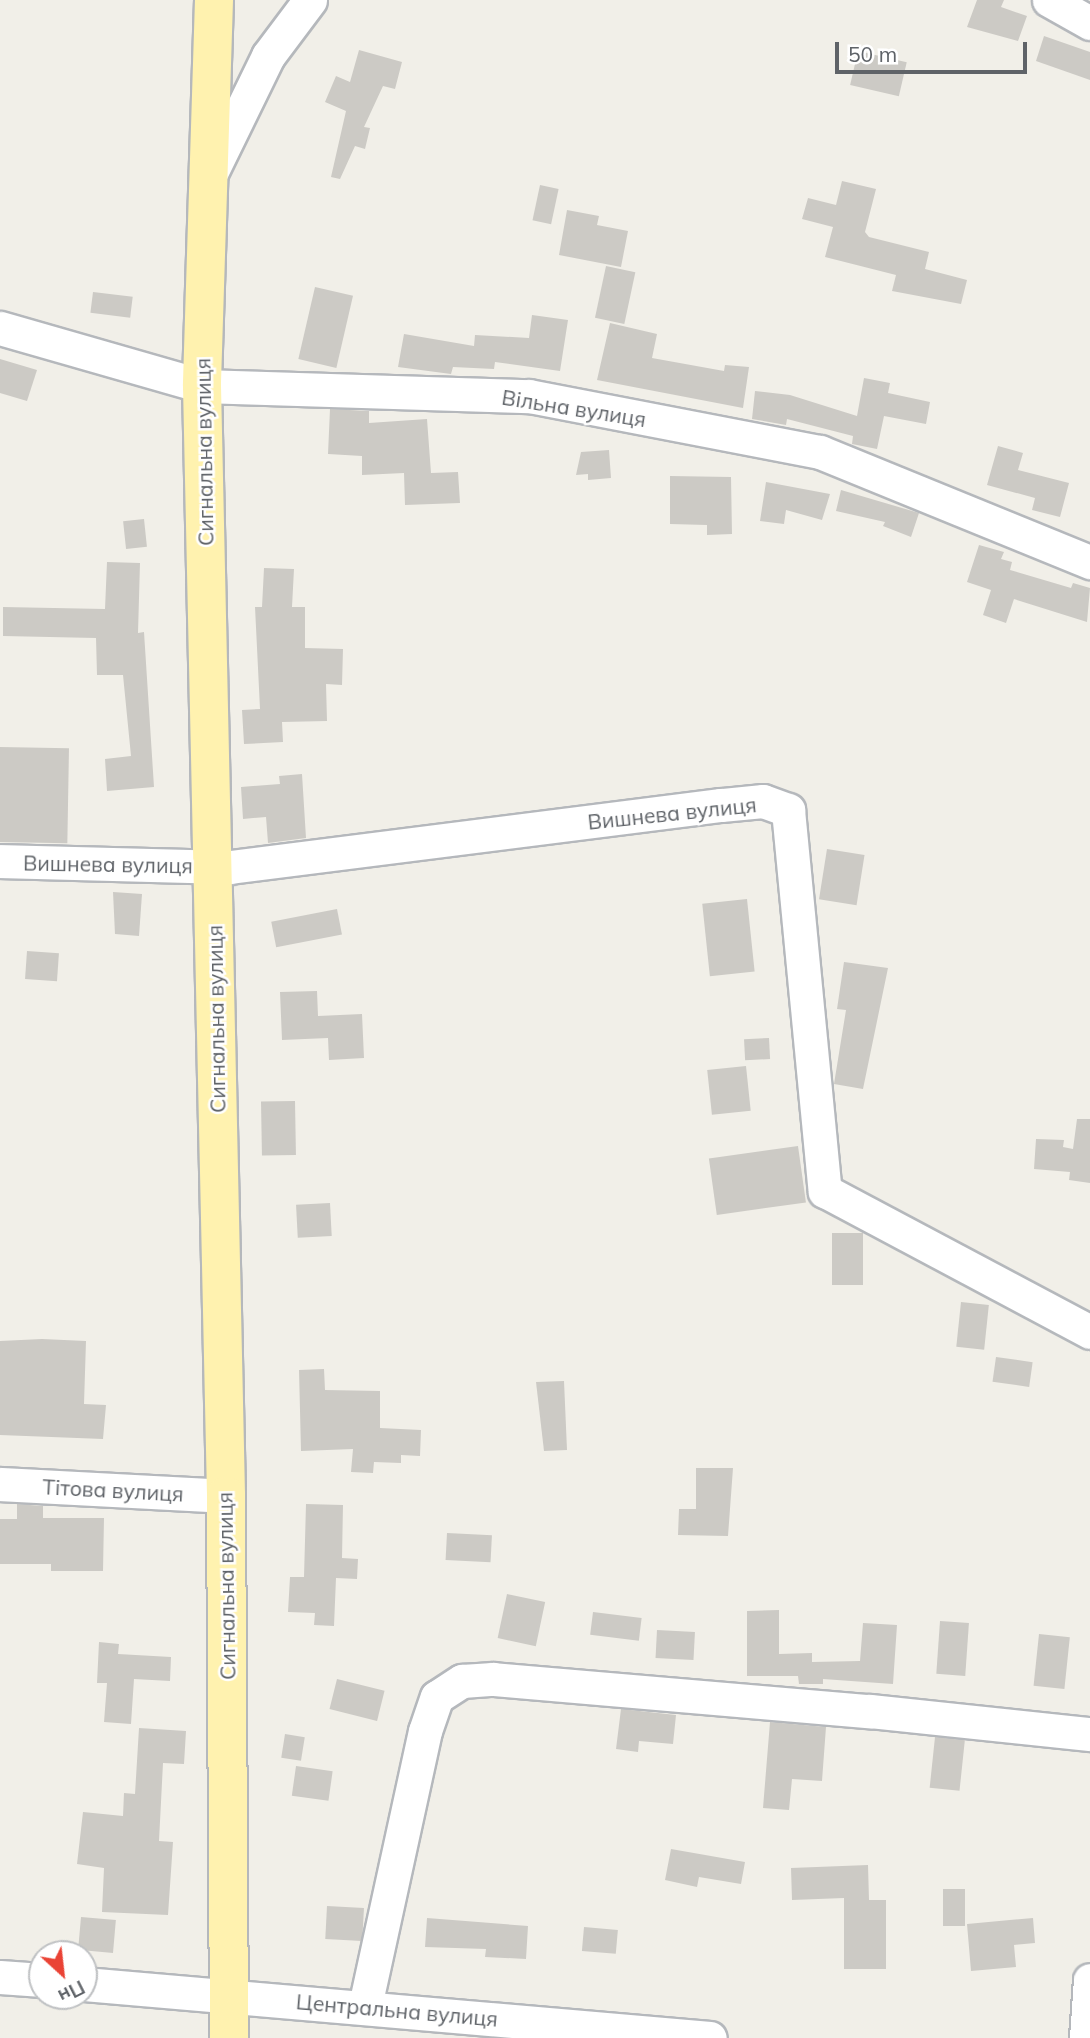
<!DOCTYPE html>
<meta charset="utf-8">
<style>
body{margin:0}
#map{position:relative;width:1090px;height:2038px;overflow:hidden;background:#f1efe8;font-family:Mulish,sans-serif}
div>[style]{position:absolute}
.building>*{inset:0;background:#cccac5;transform-origin:0 0}
.roads{filter:drop-shadow(2px 0 #b5b8bc) drop-shadow(-2px 0 #b5b8bc) drop-shadow(0 2px #b5b8bc) drop-shadow(0 -2px #b5b8bc)}
.minor>*{height:33px;margin:-16.5px;padding:0 16.5px;transform-origin:16.5px;border-radius:16.5px;background:#fff}
.major>*{height:38px;margin:-19px;padding:0 19px;transform-origin:19px;border-radius:19px;background:#fff2af}
span{translate:-50% -50%;white-space:nowrap;text-align:center;line-height:1.15;-webkit-text-stroke:5px #fff;paint-order:stroke}
.street-label{font-size:21px;color:#5f6368}
.north{position:absolute;left:28px;top:1940px;width:70px;height:70px;box-sizing:border-box;background:#fff;border:2px solid #bfc1c3;border-radius:50%;rotate:153deg;font-size:19px;font-weight:700;line-height:28px;text-align:center;color:#5f6368}
.north::after{content:'';display:block;margin:auto;width:24px;height:32px;background:#ea4335;clip-path:polygon(50% 0,100% 100%,50% 72%,0 100%)}
.scale{position:absolute;left:835px;top:42px;width:192px;height:32px;box-sizing:border-box;border:4px solid #5f6368;border-top:0;padding-left:9px;font-size:21px;line-height:24px;white-space:nowrap;color:#5f6368;-webkit-text-stroke:5px #fff;paint-order:stroke}
</style>
<div id="map">
<div class="building">
<i style="clip-path:polygon(977px 0,1004px 0,1001px 7px,1027px 16px,1018px 41px,967px 27px)"></i>
<i style="clip-path:polygon(1044px 36px,1090px 52px,1090px 80px,1036px 61px)"></i>
<i style="clip-path:polygon(359px 50px,402px 62px,395px 89px,383px 86px,364px 127px,370px 128px,365px 149px,355px 146px,340px 179px,331px 177px,346px 111px,325px 102px,336px 76px,350px 82px)"></i>
<i style="left:858px;top:51px;width:50px;height:35px;rotate:13deg"></i>
<i style="clip-path:polygon(842px 181px,876px 189px,865px 232px,869px 237px,929px 252px,925px 269px,967px 280px,961px 304px,892px 291px,896px 275px,825px 257px,833px 227px,802px 219px,808px 198px,836px 205px)"></i>
<i style="left:540px;top:185px;width:19px;height:36px;rotate:12deg"></i>
<i style="clip-path:polygon(567px 210px,599px 216px,597px 225px,628px 231px,621px 267px,559px 255px)"></i>
<i style="left:606px;top:266px;width:30px;height:53px;rotate:12deg"></i>
<i style="left:315px;top:287px;width:39px;height:74px;rotate:13deg"></i>
<i style="left:93px;top:292px;width:40px;height:21px;rotate:7deg"></i>
<i style="clip-path:polygon(532px 315px,568px 320px,560px 371px,495px 362px,494px 369px,453px 367px,451px 374px,398px 367px,404px 334px,474px 346px,475px 335px,529px 338px)"></i>
<i style="clip-path:polygon(610px 323px,657px 334px,652px 358px,724px 371px,725px 365px,749px 367px,743px 408px,597px 380px)"></i>
<i style="clip-path:polygon(0 359px,37px 370px,27px 401px,0 393px)"></i>
<i style="clip-path:polygon(864px 378px,890px 383px,888px 393px,930px 402px,926px 424px,884px 416px,877px 449px,852px 444px,853px 436px,787px 419px,786px 425px,752px 419px,755px 391px,790px 395px,857px 416px)"></i>
<i style="clip-path:polygon(330px 409px,369px 411px,369px 423px,427px 419px,431px 473px,458px 472px,460px 503px,405px 505px,404px 473px,362px 475px,362px 456px,328px 454px)"></i>
<i style="clip-path:polygon(998px 446px,1023px 453px,1018px 470px,1069px 483px,1060px 517px,1032px 510px,1035px 498px,987px 485px)"></i>
<i style="clip-path:polygon(609px 450px,611px 478px,588px 480px,588px 474px,576px 475px,581px 452px)"></i>
<i style="clip-path:polygon(670px 476px,731px 477px,732px 534px,707px 535px,707px 525px,670px 524px)"></i>
<i style="clip-path:polygon(766px 482px,830px 494px,822px 520px,786px 510px,784px 524px,760px 521px)"></i>
<i style="clip-path:polygon(841px 490px,919px 513px,911px 537px,883px 526px,885px 522px,836px 511px)"></i>
<i style="left:144px;top:519px;width:28px;height:21px;rotate:84deg"></i>
<i style="clip-path:polygon(979px 545px,1004px 552px,1001px 559px,1012px 562px,1010px 570px,1071px 588px,1073px 583px,1090px 588px,1087px 622px,1014px 599px,1006px 623px,983px 615px,991px 590px,967px 582px)"></i>
<i style="clip-path:polygon(107px 562px,140px 563px,138px 633px,144px 632px,154px 787px,107px 791px,105px 759px,131px 756px,123px 675px,97px 675px,96px 638px,3px 636px,3px 607px,105px 609px)"></i>
<i style="clip-path:polygon(264px 568px,294px 569px,292px 607px,305px 607px,305px 648px,343px 649px,342px 685px,326px 684px,327px 721px,282px 722px,283px 742px,244px 744px,242px 710px,260px 709px,255px 607px,262px 607px)"></i>
<i style="left:0;top:747px;width:69px;height:95px;rotate:1deg"></i>
<i style="clip-path:polygon(302px 774px,306px 838px,268px 843px,266px 817px,243px 819px,241px 787px,280px 784px,279px 776px)"></i>
<i style="left:827px;top:849px;width:38px;height:51px;rotate:9deg"></i>
<i style="clip-path:polygon(113px 892px,142px 894px,139px 936px,115px 934px)"></i>
<i style="left:747px;top:899px;width:73px;height:45px;rotate:84deg"></i>
<i style="left:337px;top:909px;width:26px;height:67px;rotate:79deg"></i>
<i style="left:27px;top:951px;width:32px;height:28px;rotate:4deg"></i>
<i style="clip-path:polygon(844px 962px,888px 968px,863px 1089px,834px 1084px,846px 1010px,837px 1009px)"></i>
<i style="clip-path:polygon(317px 991px,318px 1016px,362px 1014px,364px 1058px,329px 1060px,328px 1038px,282px 1040px,280px 992px)"></i>
<i style="left:769px;top:1038px;width:21px;height:25px;rotate:87deg"></i>
<i style="left:746px;top:1066px;width:45px;height:39px;rotate:84deg"></i>
<i style="left:295px;top:1101px;width:54px;height:34px;rotate:89deg"></i>
<i style="clip-path:polygon(1077px 1119px,1090px 1119px,1090px 1183px,1069px 1180px,1070px 1172px,1034px 1169px,1036px 1139px,1064px 1140px,1063px 1147px,1073px 1149px)"></i>
<i style="left:798px;top:1146px;width:57px;height:90px;rotate:82deg"></i>
<i style="left:330px;top:1203px;width:33px;height:34px;rotate:87deg"></i>
<i style="left:832px;top:1233px;width:31px;height:52px"></i>
<i style="left:961px;top:1302px;width:28px;height:45px;rotate:6deg"></i>
<i style="clip-path:polygon(42px 1339px,86px 1341px,84px 1404px,106px 1405px,103px 1439px,0 1435px,0 1341px)"></i>
<i style="left:996px;top:1357px;width:37px;height:25px;rotate:8deg"></i>
<i style="clip-path:polygon(324px 1369px,325px 1390px,380px 1391px,380px 1428px,421px 1430px,420px 1456px,401px 1455px,401px 1463px,374px 1462px,373px 1473px,351px 1472px,353px 1449px,301px 1451px,299px 1370px)"></i>
<i style="clip-path:polygon(564px 1381px,567px 1450px,544px 1451px,536px 1382px)"></i>
<i style="clip-path:polygon(696px 1468px,733px 1468px,728px 1536px,678px 1535px,679px 1509px,696px 1509px)"></i>
<i style="clip-path:polygon(17px 1504px,43px 1506px,43px 1518px,104px 1518px,103px 1571px,51px 1571px,51px 1564px,0 1564px,0 1519px,17px 1519px)"></i>
<i style="clip-path:polygon(306px 1504px,343px 1505px,342px 1558px,358px 1559px,357px 1579px,336px 1578px,334px 1626px,314px 1625px,315px 1613px,288px 1612px,290px 1577px,304px 1577px)"></i>
<i style="left:447px;top:1533px;width:45px;height:27px;rotate:3deg"></i>
<i style="left:507px;top:1594px;width:39px;height:45px;rotate:12deg"></i>
<i style="clip-path:polygon(779px 1610px,779px 1654px,812px 1653px,812px 1662px,860px 1661px,863px 1623px,897px 1625px,893px 1684px,823px 1679px,823px 1684px,799px 1684px,798px 1676px,747px 1676px,747px 1611px)"></i>
<i style="left:593px;top:1612px;width:49px;height:23px;rotate:7deg"></i>
<i style="left:940px;top:1621px;width:29px;height:53px;rotate:4deg"></i>
<i style="left:657px;top:1630px;width:38px;height:28px;rotate:3deg"></i>
<i style="left:1039px;top:1634px;width:31px;height:52px;rotate:6deg"></i>
<i style="clip-path:polygon(99px 1642px,119px 1644px,118px 1654px,171px 1657px,170px 1681px,134px 1679px,131px 1724px,104px 1722px,107px 1683px,97px 1683px)"></i>
<i style="left:337px;top:1679px;width:49px;height:31px;rotate:14deg"></i>
<i style="clip-path:polygon(621px 1709px,676px 1715px,673px 1744px,639px 1741px,638px 1752px,616px 1749px)"></i>
<i style="clip-path:polygon(770px 1722px,826px 1727px,822px 1781px,792px 1779px,789px 1810px,763px 1808px)"></i>
<i style="clip-path:polygon(139px 1728px,186px 1731px,184px 1764px,163px 1763px,159px 1841px,173px 1842px,168px 1915px,102px 1912px,104px 1868px,77px 1864px,83px 1812px,123px 1816px,124px 1793px,135px 1794px)"></i>
<i style="left:285px;top:1734px;width:20px;height:24px;rotate:9deg"></i>
<i style="left:935px;top:1737px;width:30px;height:51px;rotate:6deg"></i>
<i style="left:296px;top:1766px;width:37px;height:30px;rotate:8deg"></i>
<i style="clip-path:polygon(671px 1849px,745px 1862px,741px 1884px,699px 1877px,697px 1887px,665px 1880px)"></i>
<i style="clip-path:polygon(868px 1865px,869px 1900px,886px 1900px,886px 1969px,844px 1969px,844px 1898px,792px 1900px,791px 1868px)"></i>
<i style="left:943px;top:1889px;width:22px;height:37px"></i>
<i style="left:327px;top:1906px;width:37px;height:33px;rotate:3deg"></i>
<i style="left:81px;top:1917px;width:35px;height:33px;rotate:5deg"></i>
<i style="clip-path:polygon(427px 1918px,528px 1926px,526px 1959px,485px 1957px,486px 1949px,425px 1947px)"></i>
<i style="clip-path:polygon(1033px 1918px,1035px 1943px,1014px 1945px,1016px 1967px,971px 1971px,967px 1924px)"></i>
<i style="left:584px;top:1927px;width:34px;height:24px;rotate:5deg"></i>
</div>
<div class="roads">
<div class="minor">
<i style="left:1049px;top:0;width:47px;rotate:29.3deg"></i>
<i style="left:209px;top:177px;width:135px;rotate:-64deg"></i>
<i style="left:268px;top:56px;width:70px;rotate:-53.1deg"></i>
<i style="left:0;top:328px;width:210px;rotate:16deg"></i>
<i style="left:202px;top:386px;width:327px;rotate:1.8deg"></i>
<i style="left:529px;top:396px;width:296px;rotate:10.9deg"></i>
<i style="left:820px;top:452px;width:292px;rotate:22.2deg"></i>
<i style="left:0;top:861px;width:230px;rotate:1.5deg"></i>
<i style="left:230px;top:867px;width:495px;rotate:-7.2deg"></i>
<i style="left:721px;top:805px;width:42px;rotate:-5.4deg"></i>
<i style="left:763px;top:801px;width:27px;rotate:20deg"></i>
<i style="left:788px;top:810px;width:383px;rotate:84.5deg"></i>
<i style="left:825px;top:1191px;width:300px;rotate:28deg"></i>
<i style="left:0;top:1484px;width:226px;rotate:3deg"></i>
<i style="left:0;top:1977px;width:42px;rotate:4.1deg"></i>
<i style="left:84px;top:1984px;width:628px;rotate:4.93deg"></i>
<i style="left:365px;top:2006px;width:281px;rotate:-77.7deg"></i>
<i style="left:425px;top:1731px;width:36px;rotate:-71deg"></i>
<i style="left:437px;top:1697px;width:30px;rotate:-33deg"></i>
<i style="left:462px;top:1681px;width:31px;rotate:-4deg"></i>
<i style="left:493px;top:1679px;width:378px;rotate:4.9deg"></i>
<i style="left:870px;top:1711px;width:221px;rotate:6deg"></i>
<i style="left:1086px;top:2038px;width:58px;rotate:-86.1deg"></i>
</div>
<div class="major">
<i style="left:214px;top:0;width:386px;rotate:91.8deg"></i>
<i style="left:202px;top:386px;width:1110px;rotate:88.76deg"></i>
<i style="left:226px;top:1496px;width:542px;rotate:89.68deg"></i>
</div>
</div>
<div class="street-label">
<span style="left:574px;top:408px;rotate:9deg">Вільна вулиця</span>
<span style="left:204px;top:452px;rotate:-91deg">Сигнальна вулиця</span>
<span style="left:672px;top:813px;rotate:-6deg">Вишнева вулиця</span>
<span style="left:108px;top:864px;rotate:1deg">Вишнева вулиця</span>
<span style="left:216px;top:1019px;rotate:-91deg">Сигнальна вулиця</span>
<span style="left:113px;top:1490px;rotate:3deg">Тітова вулиця</span>
<span style="left:226px;top:1586px;rotate:-91deg">Сигнальна вулиця</span>
<span style="left:397px;top:2010px;rotate:5deg">Центральна вулиця</span>
</div>
<div class="north">Пн</div>
<div class="scale">50 m</div>
</div>
